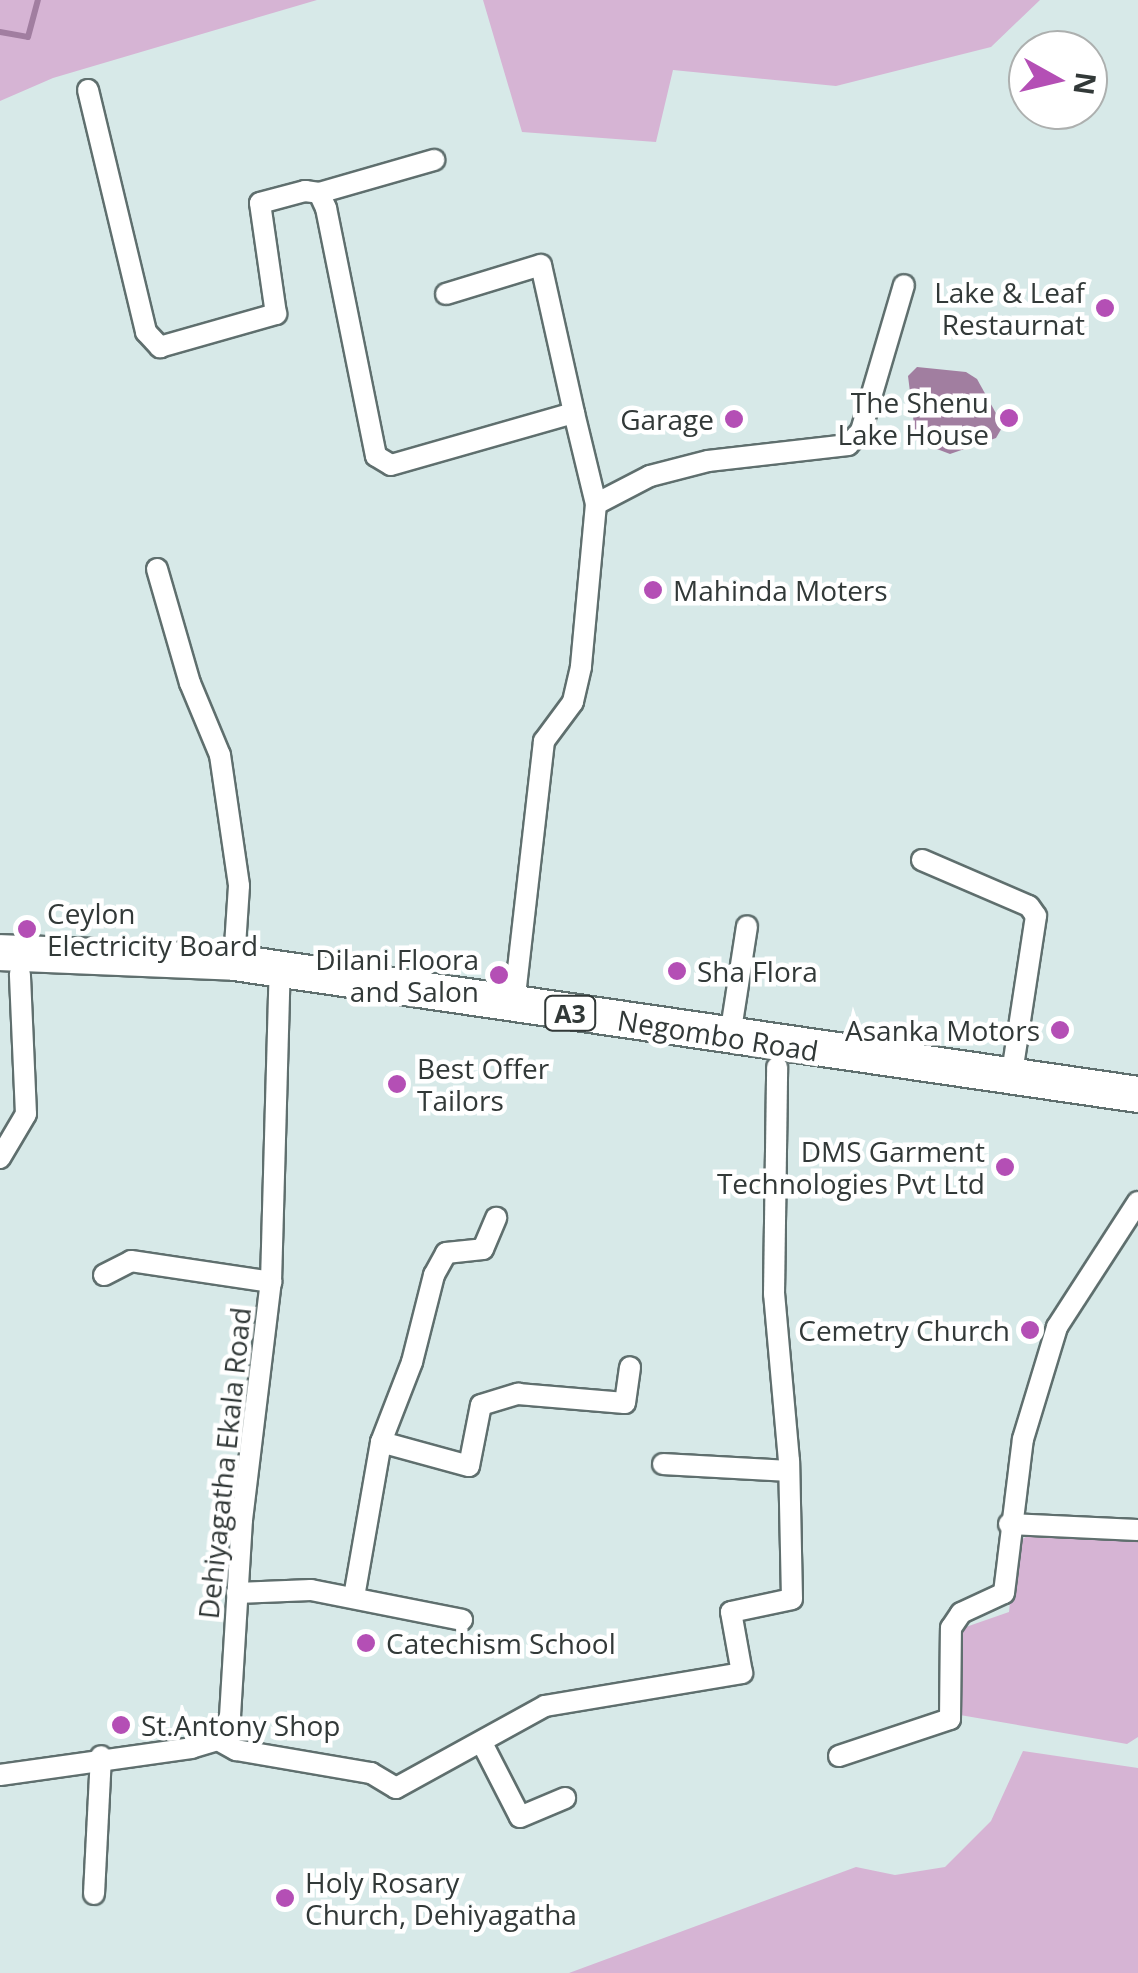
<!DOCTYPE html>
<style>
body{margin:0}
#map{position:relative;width:1138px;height:1973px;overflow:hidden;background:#d7e9e8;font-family:"Open Sans",sans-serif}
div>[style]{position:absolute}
.green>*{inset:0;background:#d6b4d4}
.water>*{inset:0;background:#a17ea0}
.stream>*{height:6px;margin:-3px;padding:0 3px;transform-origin:3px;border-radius:3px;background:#a17ea0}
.roads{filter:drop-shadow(2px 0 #5f6f6e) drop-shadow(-2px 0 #5f6f6e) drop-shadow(0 2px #5f6f6e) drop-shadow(0 -2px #5f6f6e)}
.street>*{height:20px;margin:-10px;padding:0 10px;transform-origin:10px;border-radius:10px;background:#fff}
.highway>*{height:35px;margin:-17.5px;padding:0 17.5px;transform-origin:17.5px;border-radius:17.5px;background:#fff}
.dots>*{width:28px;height:28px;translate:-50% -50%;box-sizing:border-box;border:5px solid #fff;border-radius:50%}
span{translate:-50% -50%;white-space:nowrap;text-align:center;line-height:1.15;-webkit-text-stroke:9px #fff;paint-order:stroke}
.shield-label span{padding:2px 8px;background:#fff;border:2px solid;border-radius:8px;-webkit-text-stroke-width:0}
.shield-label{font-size:25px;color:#323938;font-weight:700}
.poi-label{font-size:28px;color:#323938}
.right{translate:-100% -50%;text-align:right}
.left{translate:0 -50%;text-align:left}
.street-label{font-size:28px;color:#323938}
.north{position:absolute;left:1008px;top:30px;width:100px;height:100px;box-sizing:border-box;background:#fff;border:2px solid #adb0af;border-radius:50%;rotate:98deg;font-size:28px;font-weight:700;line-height:40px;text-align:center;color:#323938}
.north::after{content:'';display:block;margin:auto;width:35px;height:45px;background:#b44fb5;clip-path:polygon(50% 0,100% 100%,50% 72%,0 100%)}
</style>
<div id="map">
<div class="green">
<i style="clip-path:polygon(0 0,317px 0,53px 78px,0 101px)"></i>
<i style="clip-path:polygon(483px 0,1040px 0,991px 47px,836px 86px,673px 70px,656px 142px,522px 132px)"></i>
<i style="clip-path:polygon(1026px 1537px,1138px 1537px,1138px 1737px,1127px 1744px,960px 1715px,963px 1628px,1009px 1612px,1016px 1542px)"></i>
<i style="clip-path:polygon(1023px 1751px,1138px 1768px,1138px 1973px,569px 1973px,856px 1867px,895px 1875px,945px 1867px,991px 1821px)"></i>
</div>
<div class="water">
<i style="clip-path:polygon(917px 367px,966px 372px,977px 379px,1003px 426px,996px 438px,950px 454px,916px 441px,908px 376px)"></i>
</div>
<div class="stream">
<i style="left:0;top:32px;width:28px;rotate:10deg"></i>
<i style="left:28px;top:37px;width:38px;rotate:-75deg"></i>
</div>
<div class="roads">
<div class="street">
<i style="left:88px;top:90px;width:249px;rotate:76.5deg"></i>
<i style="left:146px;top:332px;width:21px;rotate:47deg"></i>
<i style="left:160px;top:347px;width:121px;rotate:-15.9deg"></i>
<i style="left:276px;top:314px;width:112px;rotate:-98.2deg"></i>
<i style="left:260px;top:203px;width:47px;rotate:-14.9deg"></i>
<i style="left:305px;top:191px;width:14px;rotate:8deg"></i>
<i style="left:319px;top:193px;width:17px;rotate:65deg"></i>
<i style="left:326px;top:208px;width:253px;rotate:78.6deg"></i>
<i style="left:376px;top:456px;width:17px;rotate:31deg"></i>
<i style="left:391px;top:465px;width:190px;rotate:-15.9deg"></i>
<i style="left:574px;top:413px;width:94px;rotate:76.4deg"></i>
<i style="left:596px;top:504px;width:164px;rotate:95.3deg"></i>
<i style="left:581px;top:667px;width:36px;rotate:103deg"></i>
<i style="left:573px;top:702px;width:49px;rotate:126.6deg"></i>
<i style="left:544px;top:741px;width:265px;rotate:96.5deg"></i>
<i style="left:319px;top:193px;width:120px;rotate:-16deg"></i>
<i style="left:446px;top:294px;width:99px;rotate:-17deg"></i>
<i style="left:541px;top:265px;width:152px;rotate:77.4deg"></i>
<i style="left:596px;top:504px;width:61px;rotate:-27.4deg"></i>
<i style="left:650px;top:476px;width:60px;rotate:-14.5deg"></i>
<i style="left:708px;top:461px;width:141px;rotate:-6.5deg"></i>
<i style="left:848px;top:445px;width:19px;rotate:-47deg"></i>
<i style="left:861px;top:431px;width:152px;rotate:-73.6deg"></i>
<i style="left:157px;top:569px;width:119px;rotate:73.9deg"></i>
<i style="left:190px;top:683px;width:78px;rotate:67.4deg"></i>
<i style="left:220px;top:755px;width:132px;rotate:81.7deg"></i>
<i style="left:239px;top:886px;width:76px;rotate:93.8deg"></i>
<i style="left:922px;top:860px;width:116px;rotate:23.3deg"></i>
<i style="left:1029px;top:906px;width:12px;rotate:55deg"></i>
<i style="left:1036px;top:916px;width:166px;rotate:98.7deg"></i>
<i style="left:730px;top:1036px;width:111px;rotate:-81.2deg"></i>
<i style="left:0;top:1158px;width:51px;rotate:-59.4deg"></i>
<i style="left:26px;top:1114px;width:140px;rotate:-92.5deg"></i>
<i style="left:104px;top:1275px;width:30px;rotate:-27deg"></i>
<i style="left:131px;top:1261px;width:142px;rotate:8.5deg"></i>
<i style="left:381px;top:1442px;width:91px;rotate:15.3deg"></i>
<i style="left:469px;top:1466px;width:62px;rotate:-78.9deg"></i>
<i style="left:481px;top:1405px;width:39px;rotate:-17deg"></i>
<i style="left:518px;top:1394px;width:107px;rotate:4.8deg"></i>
<i style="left:625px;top:1403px;width:36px;rotate:-82deg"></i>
<i style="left:663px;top:1464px;width:126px;rotate:3.2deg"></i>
<i style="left:1009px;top:1524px;width:129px;rotate:2.7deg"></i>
<i style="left:237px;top:1593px;width:74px;rotate:-2.3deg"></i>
<i style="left:311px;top:1590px;width:154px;rotate:11.2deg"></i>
<i style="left:354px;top:1597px;width:157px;rotate:-80.1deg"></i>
<i style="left:381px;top:1442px;width:86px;rotate:-68.8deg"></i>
<i style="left:412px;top:1362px;width:90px;rotate:-75.8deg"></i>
<i style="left:434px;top:1275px;width:25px;rotate:-61deg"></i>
<i style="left:446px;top:1253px;width:37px;rotate:-6deg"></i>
<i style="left:483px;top:1249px;width:34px;rotate:-67deg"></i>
<i style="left:218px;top:1740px;width:21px;rotate:29deg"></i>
<i style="left:236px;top:1750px;width:137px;rotate:9.7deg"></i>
<i style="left:371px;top:1773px;width:29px;rotate:31deg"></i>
<i style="left:396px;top:1788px;width:170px;rotate:-28.8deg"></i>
<i style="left:545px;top:1706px;width:200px;rotate:-9.5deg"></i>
<i style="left:742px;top:1673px;width:62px;rotate:-100.2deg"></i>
<i style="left:731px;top:1612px;width:62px;rotate:-12deg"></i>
<i style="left:792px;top:1599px;width:138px;rotate:-91.2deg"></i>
<i style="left:789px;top:1461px;width:168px;rotate:-95.1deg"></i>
<i style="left:774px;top:1294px;width:227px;rotate:-89.2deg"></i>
<i style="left:482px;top:1743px;width:83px;rotate:62.8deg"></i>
<i style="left:520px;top:1817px;width:49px;rotate:-22.9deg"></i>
<i style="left:839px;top:1756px;width:117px;rotate:-18.4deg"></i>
<i style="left:950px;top:1719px;width:91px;rotate:-89.4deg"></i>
<i style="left:951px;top:1628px;width:18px;rotate:-56deg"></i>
<i style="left:961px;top:1613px;width:47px;rotate:-24.9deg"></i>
<i style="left:1004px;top:1593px;width:155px;rotate:-83deg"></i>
<i style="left:1023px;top:1439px;width:117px;rotate:-73.1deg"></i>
<i style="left:1057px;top:1327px;width:149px;rotate:-57.1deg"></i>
<i style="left:0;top:1775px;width:193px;rotate:-8deg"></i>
<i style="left:191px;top:1748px;width:28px;rotate:-17deg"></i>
<i style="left:218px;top:1740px;width:27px;rotate:-63deg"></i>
<i style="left:230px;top:1716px;width:196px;rotate:-86.5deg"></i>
<i style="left:242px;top:1520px;width:240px;rotate:-83.1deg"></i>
<i style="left:271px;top:1282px;width:314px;rotate:-88.4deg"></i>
<i style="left:94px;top:1894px;width:138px;rotate:-87.1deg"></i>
</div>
<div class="highway">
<i style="left:0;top:952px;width:234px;rotate:2.4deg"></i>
<i style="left:234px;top:962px;width:914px;rotate:8.31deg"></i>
</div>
</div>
<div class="dots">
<i style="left:1105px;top:308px;background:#b44fb5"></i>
<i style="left:1009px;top:418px;background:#b44fb5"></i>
<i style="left:734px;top:419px;background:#b44fb5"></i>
<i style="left:653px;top:590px;background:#b44fb5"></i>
<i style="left:27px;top:929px;background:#b44fb5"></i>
<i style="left:677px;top:971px;background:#b44fb5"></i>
<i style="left:499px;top:975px;background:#b44fb5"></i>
<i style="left:1060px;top:1030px;background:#b44fb5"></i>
<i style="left:397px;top:1084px;background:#b44fb5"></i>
<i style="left:1005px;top:1167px;background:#b44fb5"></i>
<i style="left:1030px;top:1330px;background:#b44fb5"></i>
<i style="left:366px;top:1643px;background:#b44fb5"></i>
<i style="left:121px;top:1725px;background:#b44fb5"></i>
<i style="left:285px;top:1898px;background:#b44fb5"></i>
</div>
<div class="shield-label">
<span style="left:570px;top:1013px">A3</span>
</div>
<div class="poi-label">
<span class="right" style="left:1085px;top:308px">Lake &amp; Leaf<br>Restaurnat</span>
<span class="right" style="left:989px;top:418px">The Shenu<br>Lake House</span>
<span class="right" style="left:714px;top:419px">Garage</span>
<span class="left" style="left:673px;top:590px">Mahinda Moters</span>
<span class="left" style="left:47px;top:929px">Ceylon<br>Electricity Board</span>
<span class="right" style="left:479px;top:975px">Dilani Floora<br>and Salon</span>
<span class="left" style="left:697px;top:971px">Sha Flora</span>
<span class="right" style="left:1040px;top:1030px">Asanka Motors</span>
<span class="left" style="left:417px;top:1084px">Best Offer<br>Tailors</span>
<span class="right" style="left:985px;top:1167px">DMS Garment<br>Technologies Pvt Ltd</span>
<span class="right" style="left:1010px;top:1330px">Cemetry Church</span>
<span class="left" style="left:386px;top:1643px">Catechism School</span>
<span class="left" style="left:141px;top:1725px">St.Antony Shop</span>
<span class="left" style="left:305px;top:1898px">Holy Rosary<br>Church, Dehiyagatha</span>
</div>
<div class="street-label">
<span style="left:718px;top:1035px;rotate:9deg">Negombo Road</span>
<span style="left:224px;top:1463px;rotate:-84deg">Dehiyagatha Ekala Road</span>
</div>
<div class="north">N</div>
</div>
